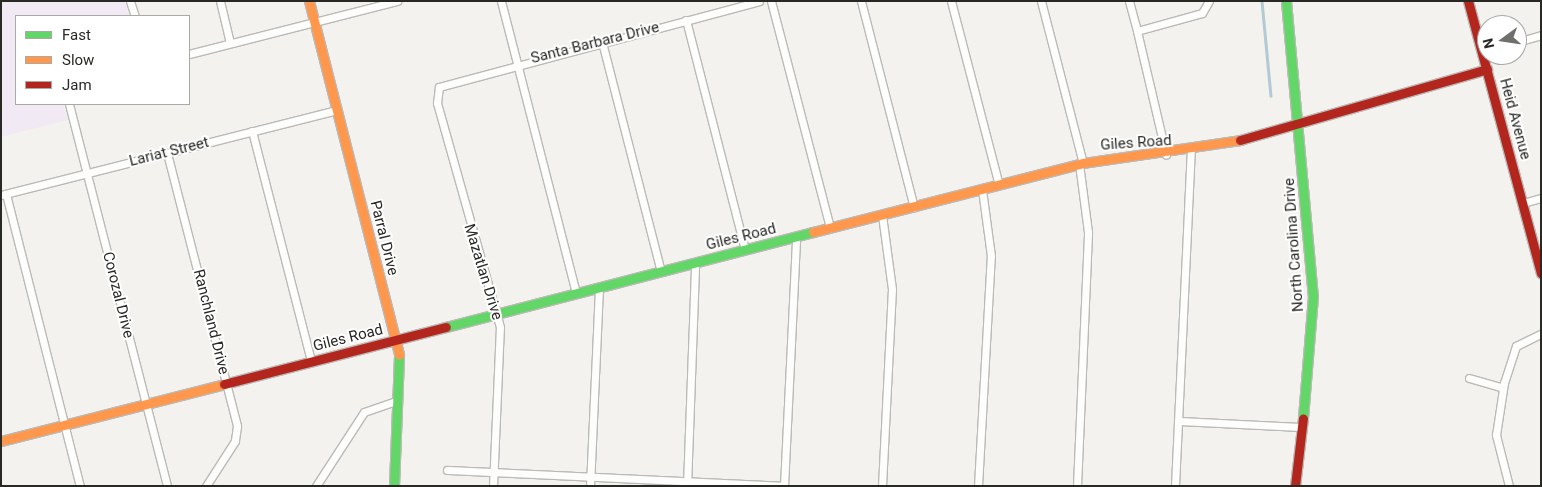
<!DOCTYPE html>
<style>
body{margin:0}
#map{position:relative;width:1542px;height:487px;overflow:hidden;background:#f3f2ee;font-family:Roboto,sans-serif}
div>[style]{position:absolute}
.education>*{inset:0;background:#f1eaf4}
.stream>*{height:2.5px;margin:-1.25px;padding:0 1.25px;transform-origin:1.25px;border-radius:1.25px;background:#b2cad4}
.roads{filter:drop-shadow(1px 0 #bbbab7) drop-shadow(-1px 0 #bbbab7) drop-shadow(0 1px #bbbab7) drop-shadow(0 -1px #bbbab7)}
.street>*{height:7px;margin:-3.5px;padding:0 3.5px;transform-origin:3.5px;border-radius:3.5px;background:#fdfdfc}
.fast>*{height:9px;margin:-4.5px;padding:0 4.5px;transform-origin:4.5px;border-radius:4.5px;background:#63d668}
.slow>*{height:9px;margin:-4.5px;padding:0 4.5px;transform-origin:4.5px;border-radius:4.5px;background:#ff974d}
.jam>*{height:9px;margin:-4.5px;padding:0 4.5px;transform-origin:4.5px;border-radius:4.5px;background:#b3261e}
span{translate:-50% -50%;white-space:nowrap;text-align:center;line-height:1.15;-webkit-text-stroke:4px #fff;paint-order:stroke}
.street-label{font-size:15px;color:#282825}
.frame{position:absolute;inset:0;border:2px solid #282825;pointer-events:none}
.legend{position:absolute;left:15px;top:15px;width:175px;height:90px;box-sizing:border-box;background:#fff;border:1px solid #a9a9a8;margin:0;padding:6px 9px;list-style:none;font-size:15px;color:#282825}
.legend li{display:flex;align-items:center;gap:10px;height:25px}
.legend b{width:25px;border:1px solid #a9a9a8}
.north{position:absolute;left:1477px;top:15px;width:50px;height:50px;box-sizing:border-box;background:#fff;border:1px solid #a9a9a8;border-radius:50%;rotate:256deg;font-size:14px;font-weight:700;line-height:20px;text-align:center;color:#282825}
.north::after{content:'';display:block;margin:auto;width:18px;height:22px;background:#6f6f6b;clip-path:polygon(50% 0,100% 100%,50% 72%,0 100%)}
</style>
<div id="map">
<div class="education">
<i style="clip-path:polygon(1px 1px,125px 1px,129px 16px,16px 16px,16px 104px,63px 104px,68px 120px,1px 137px)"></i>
</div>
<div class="stream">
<i style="left:1262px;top:1px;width:95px;rotate:84.6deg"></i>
</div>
<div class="roads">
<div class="street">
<i style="left:130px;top:1px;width:16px;rotate:72deg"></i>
<i style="left:220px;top:1px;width:43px;rotate:76.6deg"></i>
<i style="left:501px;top:1px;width:301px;rotate:75.6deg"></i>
<i style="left:771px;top:1px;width:235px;rotate:75.4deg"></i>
<i style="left:861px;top:1px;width:213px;rotate:75.6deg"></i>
<i style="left:951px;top:1px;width:190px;rotate:75.4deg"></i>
<i style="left:1041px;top:1px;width:167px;rotate:75.5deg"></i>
<i style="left:1129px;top:1px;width:31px;rotate:75deg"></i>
<i style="left:1137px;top:31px;width:67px;rotate:-15.5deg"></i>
<i style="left:1202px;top:13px;width:14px;rotate:-60deg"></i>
<i style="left:686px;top:20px;width:237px;rotate:75.6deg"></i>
<i style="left:1137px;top:31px;width:127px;rotate:76.8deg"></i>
<i style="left:602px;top:42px;width:237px;rotate:75.6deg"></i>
<i style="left:1517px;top:42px;width:25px;rotate:-16deg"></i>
<i style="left:189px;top:54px;width:215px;rotate:-14.3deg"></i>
<i style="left:69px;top:104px;width:394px;rotate:75.6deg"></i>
<i style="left:252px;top:131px;width:237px;rotate:75.6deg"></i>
<i style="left:167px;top:153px;width:282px;rotate:75.6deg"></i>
<i style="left:237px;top:426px;width:15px;rotate:98deg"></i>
<i style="left:235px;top:441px;width:54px;rotate:122.8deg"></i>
<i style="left:6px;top:194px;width:301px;rotate:75.8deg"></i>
<i style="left:1px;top:195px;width:346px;rotate:-14.2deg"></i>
<i style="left:1523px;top:203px;width:19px;rotate:-16deg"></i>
<i style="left:1469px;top:378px;width:35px;rotate:16deg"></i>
<i style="left:1178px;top:421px;width:124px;rotate:2.8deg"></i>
<i style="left:447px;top:470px;width:337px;rotate:2.7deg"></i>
<i style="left:316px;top:486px;width:88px;rotate:-57deg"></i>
<i style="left:364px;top:412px;width:36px;rotate:-19deg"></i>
<i style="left:493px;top:486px;width:159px;rotate:-87.5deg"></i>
<i style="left:500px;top:327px;width:233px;rotate:-105.7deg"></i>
<i style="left:437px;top:103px;width:16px;rotate:-83deg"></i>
<i style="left:439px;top:87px;width:331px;rotate:-15deg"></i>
<i style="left:590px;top:486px;width:198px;rotate:-87.4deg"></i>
<i style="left:687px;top:486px;width:223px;rotate:-87.9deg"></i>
<i style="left:784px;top:486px;width:249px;rotate:-87.2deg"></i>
<i style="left:882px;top:486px;width:197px;rotate:-87.1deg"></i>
<i style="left:892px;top:289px;width:75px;rotate:-97.7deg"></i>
<i style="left:978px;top:486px;width:230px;rotate:-86.8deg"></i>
<i style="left:991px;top:256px;width:68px;rotate:-97.7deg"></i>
<i style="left:1077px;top:486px;width:254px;rotate:-87.5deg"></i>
<i style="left:1088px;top:232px;width:69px;rotate:-97.5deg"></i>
<i style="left:1175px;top:486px;width:334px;rotate:-87.3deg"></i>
<i style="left:1509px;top:486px;width:53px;rotate:-104.3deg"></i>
<i style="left:1496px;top:435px;width:53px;rotate:-81.3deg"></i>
<i style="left:1504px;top:383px;width:39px;rotate:-72deg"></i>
<i style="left:1516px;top:346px;width:28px;rotate:-26deg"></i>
</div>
<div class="fast">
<i style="left:1286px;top:1px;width:296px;rotate:84.8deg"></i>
<i style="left:1313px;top:296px;width:122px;rotate:94.7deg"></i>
<i style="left:446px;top:327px;width:379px;rotate:-14.5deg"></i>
<i style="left:394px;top:486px;width:131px;rotate:-87.8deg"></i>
</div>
<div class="slow">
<i style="left:309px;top:1px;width:365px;rotate:75.7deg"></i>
<i style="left:813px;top:232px;width:279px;rotate:-14.3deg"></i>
<i style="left:1083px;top:163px;width:159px;rotate:-8.3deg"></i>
<i style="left:1px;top:441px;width:230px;rotate:-14.3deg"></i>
</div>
<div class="jam">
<i style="left:1468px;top:1px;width:282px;rotate:75deg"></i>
<i style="left:1240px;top:140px;width:257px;rotate:-16deg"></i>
<i style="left:224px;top:384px;width:229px;rotate:-14.4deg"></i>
<i style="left:1295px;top:486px;width:68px;rotate:-83.3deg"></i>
</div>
</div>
<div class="street-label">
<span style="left:595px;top:43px;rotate:-14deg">Santa Barbara Drive</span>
<span style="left:1515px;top:119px;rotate:75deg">Heid Avenue</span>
<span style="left:1136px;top:143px;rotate:-4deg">Giles Road</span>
<span style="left:169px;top:152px;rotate:-14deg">Lariat Street</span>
<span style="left:741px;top:237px;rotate:-14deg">Giles Road</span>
<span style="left:384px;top:238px;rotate:76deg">Parral Drive</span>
<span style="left:1294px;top:245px;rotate:-94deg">North Carolina Drive</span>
<span style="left:483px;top:272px;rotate:73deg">Mazatlan Drive</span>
<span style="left:118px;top:295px;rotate:76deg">Corozal Drive</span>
<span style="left:211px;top:322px;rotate:76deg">Ranchland Drive</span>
<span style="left:348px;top:338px;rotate:-14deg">Giles Road</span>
</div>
<div class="frame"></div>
<ul class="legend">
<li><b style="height:6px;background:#63d668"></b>Fast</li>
<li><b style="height:6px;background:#ff974d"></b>Slow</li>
<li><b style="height:6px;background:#b3261e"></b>Jam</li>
</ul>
<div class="north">N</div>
</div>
